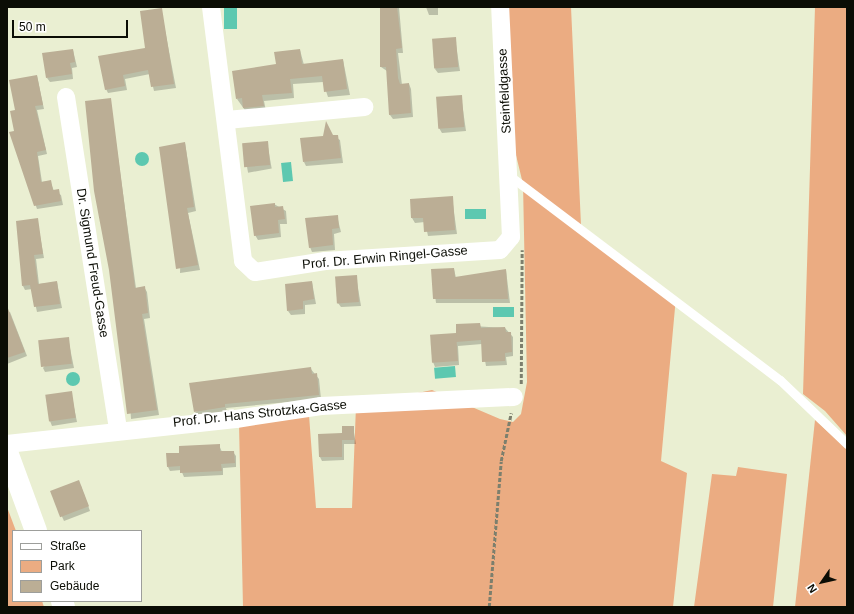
<!DOCTYPE html>
<meta charset="utf-8">
<style>
body{margin:0}
#map{position:relative;width:854px;height:614px;overflow:hidden;background:#eaefd2;font-family:Arial,sans-serif}
div>[style]{position:absolute}
.green>*{inset:0;background:#ebac82}
.water>*{inset:0;background:#5dc8b0;transform-origin:0 0}
.round{border-radius:50%}
.shadow>*{inset:0;background:#0003;transform-origin:0 0}
.building>*{inset:0;background:#bbae95;transform-origin:0 0}
.path>*{height:2.5px;margin-top:-1.25px;transform-origin:0;background:repeating-linear-gradient(90deg,#7c7f6d 0 4px,transparent 0 6px)}
.service>*{height:9px;margin:-4.5px;padding:0 4.5px;transform-origin:4.5px;border-radius:4.5px;background:#fff}
.minor>*{height:18px;margin:-9px;padding:0 9px;transform-origin:9px;border-radius:9px;background:#fff}
.secondary>*{height:22px;margin:-11px;padding:0 11px;transform-origin:11px;border-radius:11px;background:#fff}
span{translate:-50% -50%;white-space:nowrap;text-align:center;line-height:1.15;-webkit-text-stroke:4px #fff;paint-order:stroke}
.street-label{font-size:13px;color:#0b0d05}
.frame{position:absolute;inset:0;border:8px solid #0b0d05;pointer-events:none}
.legend{position:absolute;left:12px;top:530px;width:130px;height:72px;box-sizing:border-box;background:#fff;border:1px solid #9d9e9b;margin:0;padding:5px 7px;list-style:none;font-size:12px;color:#0b0d05}
.legend li{display:flex;align-items:center;gap:8px;height:20px}
.legend b{width:20px;border:1px solid #9d9e9b}
.north{position:absolute;left:802px;top:562px;width:40px;height:40px;-webkit-text-stroke:3px #fff;paint-order:stroke;rotate:236deg;font-size:11px;font-weight:700;line-height:16px;text-align:center;color:#0b0d05}
.north::after{content:'';display:block;margin:auto;width:14px;height:18px;background:#0b0d05;clip-path:polygon(50% 0,100% 100%,50% 72%,0 100%)}
.scale{position:absolute;left:12px;top:20px;width:116px;height:18px;box-sizing:border-box;border:2px solid #0b0d05;border-top:0;padding-left:5px;font-size:12px;line-height:14px;white-space:nowrap;color:#0b0d05;-webkit-text-stroke:3px #fff;paint-order:stroke}
</style>
<div id="map">
<div class="green">
<i style="clip-path:polygon(506px 7px,571px 7px,581px 225px,676px 297px,661px 461px,687px 473px,673px 607px,243px 607px,239px 424px,309px 415px,316px 508px,352px 508px,356px 406px,432px 390px,500px 419px,513px 422px,521px 414px,527px 382px,523px 184px,515px 151px)"></i>
<i style="clip-path:polygon(815px 7px,847px 7px,847px 436px,825px 411px,803px 394px)"></i>
<i style="clip-path:polygon(815px 420px,847px 449px,847px 607px,795px 607px)"></i>
<i style="clip-path:polygon(738px 467px,787px 474px,773px 607px,694px 607px,712px 474px,736px 476px)"></i>
<i style="clip-path:polygon(7px 507px,16px 531px,13px 531px,13px 601px,42px 601px,44px 607px,7px 607px)"></i>
</div>
<div class="water">
<i style="left:224px;top:7px;width:13px;height:22px"></i>
<i class="round" style="left:135px;top:152px;width:14px;height:14px"></i>
<i style="left:291px;top:162px;width:19px;height:10px;rotate:84deg"></i>
<i style="left:486px;top:209px;width:10px;height:21px;rotate:90deg"></i>
<i style="left:514px;top:307px;width:10px;height:21px;rotate:90deg"></i>
<i style="left:455px;top:366px;width:11px;height:21px;rotate:85deg"></i>
<i class="round" style="left:66px;top:372px;width:14px;height:14px"></i>
</div>
<div class="shadow">
<i style="clip-path:polygon(380px 7px,399px 7px,403px 53px,398px 53px,402px 85px,409px 84px,411px 89px,413px 117px,393px 119px,390px 115px,387px 71px,381px 67px)"></i>
<i style="clip-path:polygon(426px 7px,443px 7px,438px 7px,438px 15px,429px 15px)"></i>
<i style="clip-path:polygon(161px 9px,176px 88px,154px 91px,150px 74px,125px 79px,127px 90px,108px 93px,106px 89px,146px 49px)"></i>
<i style="clip-path:polygon(455px 38px,460px 71px,438px 73px,435px 69px)"></i>
<i style="clip-path:polygon(73px 50px,77px 67px,72px 68px,73px 79px,50px 82px,47px 78px)"></i>
<i style="clip-path:polygon(300px 50px,304px 65px,343px 60px,350px 95px,328px 97px,323px 82px,293px 84px,294px 98px,264px 101px,266px 111px,247px 113px,237px 99px)"></i>
<i style="clip-path:polygon(37px 76px,44px 109px,37px 110px,47px 154px,38px 156px,42px 182px,50px 181px,54px 191px,61px 195px,63px 205px,37px 209px,11px 133px,15px 132px,16px 111px)"></i>
<i style="clip-path:polygon(461px 96px,466px 131px,442px 133px,439px 128px)"></i>
<i style="clip-path:polygon(110px 99px,136px 288px,144px 287px,147px 292px,150px 318px,144px 319px,159px 415px,131px 419px)"></i>
<i style="clip-path:polygon(333px 136px,340px 140px,343px 163px,306px 166px,304px 162px)"></i>
<i style="left:267px;top:142px;width:27px;height:24px;rotate:80deg"></i>
<i style="clip-path:polygon(185px 143px,196px 211px,188px 213px,200px 270px,180px 273px)"></i>
<i style="clip-path:polygon(452px 197px,457px 234px,428px 236px,425px 222px,415px 223px,412px 218px,411px 200px)"></i>
<i style="clip-path:polygon(274px 204px,286px 211px,287px 224px,280px 224px,281px 237px,258px 240px,255px 235px)"></i>
<i style="clip-path:polygon(337px 216px,341px 232px,334px 234px,335px 250px,312px 252px,310px 247px)"></i>
<i style="clip-path:polygon(37px 219px,44px 258px,36px 259px,39px 284px,57px 282px,62px 308px,37px 312px,32px 289px,25px 290px,23px 286px)"></i>
<i style="clip-path:polygon(454px 269px,456px 278px,506px 270px,510px 303px,436px 303px,432px 270px)"></i>
<i style="clip-path:polygon(356px 276px,361px 306px,341px 307px,338px 303px)"></i>
<i style="clip-path:polygon(312px 282px,316px 304px,305px 305px,305px 314px,291px 315px,288px 311px)"></i>
<i style="clip-path:polygon(10px 312px,27px 356px,7px 364px,7px 313px)"></i>
<i style="clip-path:polygon(457px 325px,505px 328px,513px 337px,513px 356px,506px 357px,507px 365px,486px 366px,482px 344px,458px 346px,459px 365px,435px 367px,433px 362px,457px 338px)"></i>
<i style="clip-path:polygon(68px 338px,74px 368px,45px 372px,43px 368px)"></i>
<i style="clip-path:polygon(310px 368px,319px 379px,321px 399px,226px 408px,227px 411px,198px 416px,195px 412px)"></i>
<i style="clip-path:polygon(71px 392px,77px 422px,52px 426px,50px 421px)"></i>
<i style="clip-path:polygon(353px 427px,356px 444px,344px 444px,344px 460px,322px 461px,320px 457px)"></i>
<i style="clip-path:polygon(219px 445px,222px 452px,233px 452px,236px 456px,236px 467px,223px 468px,223px 475px,184px 477px,181px 470px,170px 471px,168px 467px,180px 454px)"></i>
<i style="clip-path:polygon(81px 486px,90px 511px,64px 521px,51px 492px)"></i>
</div>
<div class="building">
<i style="clip-path:polygon(380px 7px,397px 7px,402px 48px,396px 49px,398px 78px,400px 84px,409px 83px,411px 113px,389px 115px,386px 67px,380px 67px)"></i>
<i style="clip-path:polygon(162px 8px,174px 84px,151px 87px,148px 70px,123px 75px,125px 86px,105px 90px,98px 56px,145px 48px,140px 11px)"></i>
<i style="left:456px;top:37px;width:30px;height:24px;rotate:86deg"></i>
<i style="clip-path:polygon(73px 49px,75px 62px,70px 63px,72px 74px,46px 78px,42px 53px)"></i>
<i style="clip-path:polygon(300px 49px,302px 64px,343px 59px,347px 89px,324px 92px,322px 76px,290px 79px,292px 93px,262px 95px,264px 106px,243px 108px,242px 98px,236px 99px,232px 71px,276px 64px,274px 52px)"></i>
<i style="clip-path:polygon(37px 75px,43px 105px,35px 106px,46px 150px,37px 152px,41px 182px,51px 180px,53px 190px,59px 189px,61px 201px,34px 206px,9px 132px,14px 131px,10px 111px,15px 110px,9px 80px)"></i>
<i style="left:462px;top:95px;width:32px;height:26px;rotate:86deg"></i>
<i style="clip-path:polygon(111px 98px,135px 288px,145px 286px,148px 313px,142px 314px,157px 410px,127px 414px,109px 270px,94px 191px,85px 101px)"></i>
<i style="clip-path:polygon(326px 121px,333px 135px,338px 135px,341px 158px,303px 162px,300px 138px,323px 136px)"></i>
<i style="left:268px;top:141px;width:24px;height:26px;rotate:85deg"></i>
<i style="clip-path:polygon(185px 142px,194px 207px,187px 208px,198px 265px,176px 269px,159px 147px)"></i>
<i style="clip-path:polygon(453px 196px,455px 230px,424px 232px,423px 218px,411px 218px,410px 199px)"></i>
<i style="clip-path:polygon(275px 203px,275px 207px,283px 206px,285px 219px,278px 220px,279px 233px,254px 236px,250px 206px)"></i>
<i style="clip-path:polygon(338px 215px,339px 228px,332px 229px,333px 245px,309px 248px,305px 218px)"></i>
<i style="clip-path:polygon(38px 218px,43px 254px,34px 255px,38px 284px,57px 281px,60px 304px,34px 307px,30px 285px,22px 286px,16px 221px)"></i>
<i style="clip-path:polygon(454px 268px,455px 277px,506px 269px,508px 299px,433px 299px,431px 269px)"></i>
<i style="left:357px;top:275px;width:27px;height:22px;rotate:86deg"></i>
<i style="clip-path:polygon(312px 281px,314px 299px,303px 301px,303px 309px,287px 311px,285px 284px)"></i>
<i style="clip-path:polygon(7px 306px,25px 352px,7px 358px)"></i>
<i style="clip-path:polygon(480px 323px,481px 328px,505px 327px,506px 332px,511px 332px,512px 352px,505px 353px,505px 361px,482px 362px,481px 340px,456px 342px,456px 324px)"></i>
<i style="left:456px;top:333px;width:28px;height:26px;rotate:86deg"></i>
<i style="left:69px;top:337px;width:27px;height:31px;rotate:84deg"></i>
<i style="clip-path:polygon(311px 367px,312px 374px,317px 373px,319px 395px,225px 404px,225px 407px,194px 412px,189px 383px)"></i>
<i style="left:72px;top:391px;width:27px;height:27px;rotate:82deg"></i>
<i style="clip-path:polygon(342px 426px,354px 426px,354px 440px,342px 440px,342px 457px,319px 457px,318px 434px,342px 433px)"></i>
<i style="clip-path:polygon(220px 444px,220px 451px,234px 451px,235px 463px,221px 464px,222px 471px,180px 473px,180px 466px,167px 467px,166px 453px,179px 453px,179px 446px)"></i>
<i style="left:79px;top:480px;width:28px;height:31px;rotate:69deg"></i>
</div>
<div class="path">
<i style="left:521px;top:384px;width:134px;rotate:-89.6deg"></i>
<i style="left:489px;top:607px;width:146px;rotate:-85.3deg"></i>
<i style="left:501px;top:461px;width:49px;rotate:-78.2deg"></i>
</div>
<div class="service">
<i style="left:510px;top:176px;width:338px;rotate:37.1deg"></i>
<i style="left:780px;top:380px;width:93px;rotate:43.7deg"></i>
</div>
<div class="minor">
<i style="left:211px;top:7px;width:256px;rotate:82.8deg"></i>
<i style="left:243px;top:261px;width:16px;rotate:43deg"></i>
<i style="left:255px;top:272px;width:71px;rotate:-8.9deg"></i>
<i style="left:325px;top:261px;width:175px;rotate:-3.6deg"></i>
<i style="left:500px;top:250px;width:17px;rotate:-50deg"></i>
<i style="left:511px;top:237px;width:230px;rotate:-92.7deg"></i>
<i style="left:66px;top:97px;width:336px;rotate:81.1deg"></i>
<i style="left:227px;top:120px;width:138px;rotate:-5.4deg"></i>
<i style="left:7px;top:444px;width:230px;rotate:-6.2deg"></i>
<i style="left:236px;top:419px;width:86px;rotate:-8.7deg"></i>
<i style="left:321px;top:406px;width:193px;rotate:-2.7deg"></i>
</div>
<div class="secondary">
<i style="left:7px;top:452px;width:84px;rotate:69.8deg"></i>
<i style="left:62px;top:601px;width:6px;rotate:72deg"></i>
</div>
<div class="street-label">
<span style="left:505px;top:91px;rotate:-93deg">Steinfeldgasse</span>
<span style="left:385px;top:258px;rotate:-5deg">Prof. Dr. Erwin Ringel-Gasse</span>
<span style="left:92px;top:263px;rotate:81deg">Dr. Sigmund Freud-Gasse</span>
<span style="left:260px;top:414px;rotate:-6deg">Prof. Dr. Hans Strotzka-Gasse</span>
</div>
<div class="frame"></div>
<ul class="legend">
<li><b style="height:5px;background:#fff"></b>Straße</li>
<li><b style="height:11px;background:#ebac82"></b>Park</li>
<li><b style="height:11px;background:#bbae95"></b>Gebäude</li>
</ul>
<div class="north">N</div>
<div class="scale">50 m</div>
</div>
